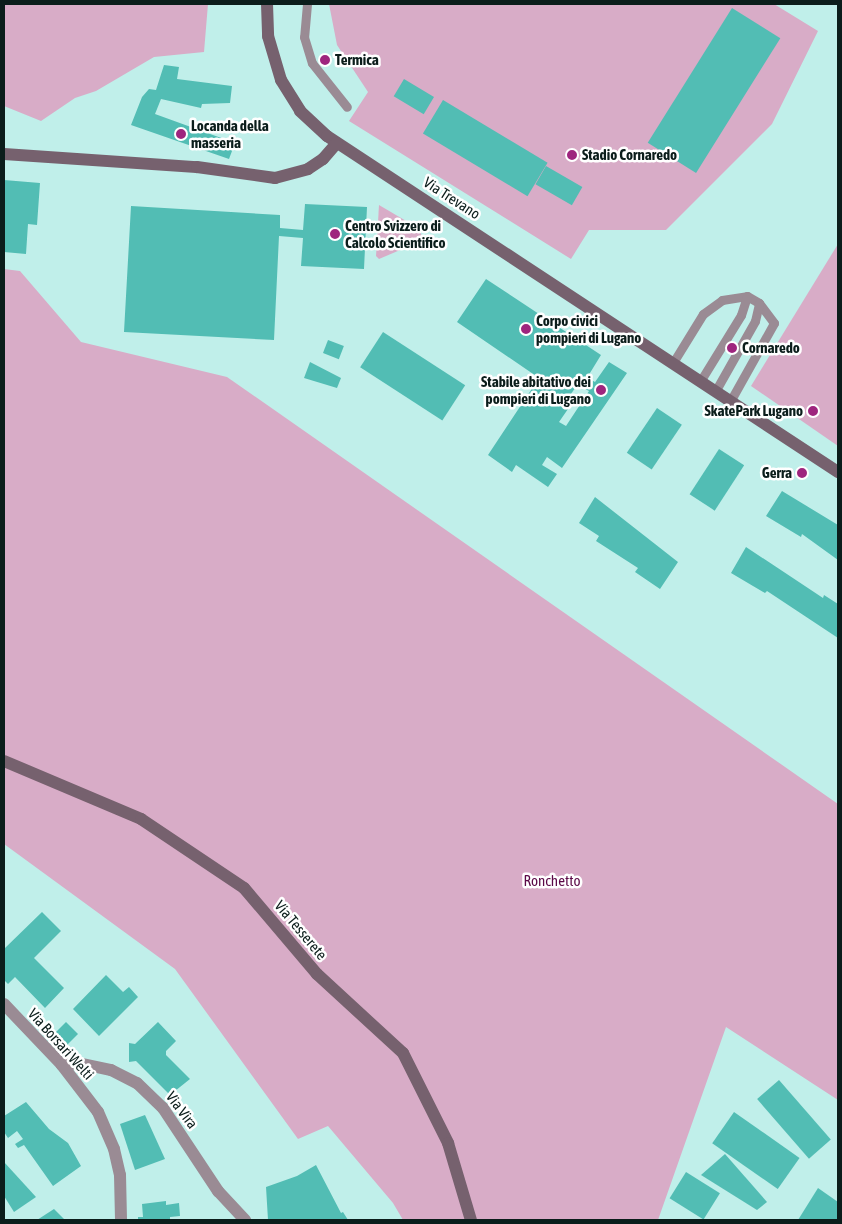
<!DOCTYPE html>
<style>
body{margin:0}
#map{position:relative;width:842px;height:1224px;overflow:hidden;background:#c0efea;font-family:"Asap Condensed",sans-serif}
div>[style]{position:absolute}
.green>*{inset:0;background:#d8acc7}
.building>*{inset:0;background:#52bdb4;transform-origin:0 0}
.lane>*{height:9px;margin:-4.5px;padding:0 4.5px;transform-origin:4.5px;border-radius:4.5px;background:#9a8b94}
.street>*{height:12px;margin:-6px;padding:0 6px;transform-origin:6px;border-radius:6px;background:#9a8b94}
.secondary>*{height:12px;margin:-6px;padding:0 6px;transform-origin:6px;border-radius:6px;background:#76616e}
.dots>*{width:14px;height:14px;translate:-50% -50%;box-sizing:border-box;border:2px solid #fff;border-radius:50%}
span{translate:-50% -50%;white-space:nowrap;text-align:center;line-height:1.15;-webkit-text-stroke:5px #fff;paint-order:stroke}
.poi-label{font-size:15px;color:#0b1d1b;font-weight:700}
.left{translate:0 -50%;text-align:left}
.right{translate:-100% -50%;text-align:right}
.street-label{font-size:15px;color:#0b1d1b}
.park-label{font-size:15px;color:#5b0947}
.frame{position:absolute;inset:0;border:5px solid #0b1d1b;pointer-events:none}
</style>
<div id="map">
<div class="green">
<i style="clip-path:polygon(4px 4px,208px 4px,204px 52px,154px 57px,96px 91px,75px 98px,41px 121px,4px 106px)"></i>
<i style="clip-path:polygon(329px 4px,774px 4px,818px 31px,772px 124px,666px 230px,589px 230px,571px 259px,349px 121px,368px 92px,337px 45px)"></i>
<i style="clip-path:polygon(379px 205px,418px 228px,422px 236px,419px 242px,379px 259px,376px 256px)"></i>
<i style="clip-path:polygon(838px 244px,838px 446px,751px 386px)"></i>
<i style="clip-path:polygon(4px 269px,20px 271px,81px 342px,227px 377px,838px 804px,838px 1100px,726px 1027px,658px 1220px,403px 1220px,393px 1203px,328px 1126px,298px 1139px,175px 969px,4px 844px)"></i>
</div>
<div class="building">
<i style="left:732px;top:8px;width:57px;height:159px;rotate:32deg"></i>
<i style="clip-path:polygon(164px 65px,179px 67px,177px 79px,232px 86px,230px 103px,202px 104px,201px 108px,161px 99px,155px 114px,235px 143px,229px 159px,131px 125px,142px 97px,149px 89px,156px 90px)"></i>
<i style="left:404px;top:79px;width:35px;height:20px;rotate:31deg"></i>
<i style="left:443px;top:100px;width:122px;height:39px;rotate:31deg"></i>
<i style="left:546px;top:166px;width:42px;height:21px;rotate:30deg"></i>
<i style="clip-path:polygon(4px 180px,40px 183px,37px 225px,28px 224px,26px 254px,4px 252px)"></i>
<i style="clip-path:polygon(305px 204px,367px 207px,364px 269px,301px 266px,303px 238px,279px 236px,274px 340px,124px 332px,131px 206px,280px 215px,280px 228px,303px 230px)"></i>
<i style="clip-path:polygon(486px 279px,601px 355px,582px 386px,578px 384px,563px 405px,568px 409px,559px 422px,566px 426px,589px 391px,583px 388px,590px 379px,595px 382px,609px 362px,627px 373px,562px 468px,547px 457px,542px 465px,557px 474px,548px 487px,516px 465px,512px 472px,488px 455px,539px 378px,457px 322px)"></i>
<i style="left:383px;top:332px;width:98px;height:42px;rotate:33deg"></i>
<i style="left:328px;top:340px;width:17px;height:14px;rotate:21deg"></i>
<i style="clip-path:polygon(310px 362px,341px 378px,337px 388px,304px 378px)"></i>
<i style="left:657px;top:408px;width:30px;height:54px;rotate:34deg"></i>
<i style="left:719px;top:449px;width:30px;height:54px;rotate:33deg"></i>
<i style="clip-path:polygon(782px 491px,838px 525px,838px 560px,802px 534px,801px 537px,766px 516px)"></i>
<i style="clip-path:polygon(595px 497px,678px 562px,660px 589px,635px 572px,638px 568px,596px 541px,599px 536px,579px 523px)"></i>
<i style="clip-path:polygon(746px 547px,823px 598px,824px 595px,838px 604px,838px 638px,767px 591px,765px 593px,731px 573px)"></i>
<i style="clip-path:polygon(42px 912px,61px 931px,34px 958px,64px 988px,45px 1008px,15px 977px,8px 984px,4px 980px,4px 949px)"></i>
<i style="clip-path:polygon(106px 975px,123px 992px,129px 987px,138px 997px,99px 1036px,73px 1009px)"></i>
<i style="left:66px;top:1022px;width:17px;height:17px;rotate:45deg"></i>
<i style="clip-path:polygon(158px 1022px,176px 1041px,166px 1051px,166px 1055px,190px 1079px,170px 1095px,136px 1061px,129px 1062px,129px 1043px,135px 1044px)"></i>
<i style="left:779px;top:1080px;width:79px;height:29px;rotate:49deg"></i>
<i style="clip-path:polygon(26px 1102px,49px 1129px,68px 1143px,81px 1166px,53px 1186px,24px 1145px,18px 1148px,15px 1144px,23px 1139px,17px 1131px,8px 1138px,4px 1132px,4px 1116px)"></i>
<i style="left:734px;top:1112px;width:80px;height:38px;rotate:35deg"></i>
<i style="clip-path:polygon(145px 1115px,165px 1159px,135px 1170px,120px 1124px)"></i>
<i style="clip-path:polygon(725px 1154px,767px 1202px,757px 1210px,701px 1175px)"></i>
<i style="clip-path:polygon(4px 1162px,36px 1197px,14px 1212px,4px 1196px)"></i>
<i style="clip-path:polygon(316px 1165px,341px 1213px,343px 1212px,348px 1220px,268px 1220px,266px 1187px,297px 1176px)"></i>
<i style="left:686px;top:1172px;width:40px;height:31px;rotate:32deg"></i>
<i style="clip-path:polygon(818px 1188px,838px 1202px,838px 1220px,798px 1220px)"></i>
<i style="clip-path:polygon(166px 1201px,166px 1205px,179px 1203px,180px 1216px,170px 1217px,170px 1220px,138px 1220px,138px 1217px,143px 1217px,142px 1204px)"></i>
<i style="clip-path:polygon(54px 1209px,65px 1220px,37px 1220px)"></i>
</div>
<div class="lane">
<i style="left:307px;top:4px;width:33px;rotate:95deg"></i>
<i style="left:304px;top:37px;width:27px;rotate:73deg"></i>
<i style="left:312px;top:63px;width:56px;rotate:51.5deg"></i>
<i style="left:674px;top:361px;width:55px;rotate:-58.3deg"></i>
<i style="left:703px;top:314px;width:24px;rotate:-36deg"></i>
<i style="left:722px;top:300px;width:25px;rotate:-9deg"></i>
<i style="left:747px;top:296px;width:14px;rotate:30deg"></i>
<i style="left:759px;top:303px;width:25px;rotate:53deg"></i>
<i style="left:774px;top:323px;width:88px;rotate:119.2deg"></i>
<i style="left:701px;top:380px;width:76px;rotate:-58.4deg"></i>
<i style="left:741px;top:315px;width:20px;rotate:-72deg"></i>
<i style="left:716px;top:390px;width:79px;rotate:-60.5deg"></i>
<i style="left:755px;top:321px;width:18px;rotate:-77deg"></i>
</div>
<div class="street">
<i style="left:4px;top:1004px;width:84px;rotate:46.4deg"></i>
<i style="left:62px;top:1065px;width:59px;rotate:52.5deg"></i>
<i style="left:98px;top:1112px;width:40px;rotate:66.6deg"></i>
<i style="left:114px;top:1149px;width:27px;rotate:77deg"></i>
<i style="left:120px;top:1175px;width:45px;rotate:88.7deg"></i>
<i style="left:62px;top:1065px;width:16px;rotate:-7deg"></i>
<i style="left:78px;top:1063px;width:34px;rotate:12deg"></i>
<i style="left:111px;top:1070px;width:29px;rotate:27deg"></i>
<i style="left:137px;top:1083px;width:36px;rotate:44deg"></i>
<i style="left:163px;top:1108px;width:100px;rotate:56.5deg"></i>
<i style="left:218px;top:1191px;width:40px;rotate:47deg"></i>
</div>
<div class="secondary">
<i style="left:267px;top:4px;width:32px;rotate:88deg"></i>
<i style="left:268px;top:36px;width:46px;rotate:73.5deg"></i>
<i style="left:281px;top:80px;width:36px;rotate:58deg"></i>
<i style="left:300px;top:111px;width:37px;rotate:43deg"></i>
<i style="left:327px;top:136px;width:612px;rotate:33.33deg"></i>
<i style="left:4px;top:154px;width:193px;rotate:3.9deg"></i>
<i style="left:197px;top:167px;width:79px;rotate:8deg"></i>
<i style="left:275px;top:178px;width:34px;rotate:-15deg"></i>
<i style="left:308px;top:169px;width:18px;rotate:-34deg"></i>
<i style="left:323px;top:159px;width:21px;rotate:-49deg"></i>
<i style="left:4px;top:761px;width:149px;rotate:22.9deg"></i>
<i style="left:141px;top:819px;width:124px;rotate:33.8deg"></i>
<i style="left:244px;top:888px;width:113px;rotate:49.7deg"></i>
<i style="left:317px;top:974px;width:117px;rotate:42.6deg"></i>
<i style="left:403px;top:1053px;width:101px;rotate:63.4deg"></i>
<i style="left:448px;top:1143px;width:80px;rotate:73.4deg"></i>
</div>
<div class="dots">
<i style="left:325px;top:60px;background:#9e257e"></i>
<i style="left:181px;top:134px;background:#9e257e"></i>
<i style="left:572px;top:155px;background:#9e257e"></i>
<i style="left:335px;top:234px;background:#9e257e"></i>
<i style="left:526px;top:329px;background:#9e257e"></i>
<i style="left:732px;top:348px;background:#9e257e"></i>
<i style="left:601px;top:390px;background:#9e257e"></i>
<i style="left:813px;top:411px;background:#9e257e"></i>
<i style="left:802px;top:473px;background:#9e257e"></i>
</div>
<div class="poi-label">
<span class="left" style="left:335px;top:60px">Termica</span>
<span class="left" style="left:191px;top:134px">Locanda della<br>masseria</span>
<span class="left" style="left:582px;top:155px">Stadio Cornaredo</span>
<span class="left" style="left:345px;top:234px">Centro Svizzero di<br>Calcolo Scientifico</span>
<span class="left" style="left:536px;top:329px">Corpo civici<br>pompieri di Lugano</span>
<span class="left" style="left:742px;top:348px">Cornaredo</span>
<span class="right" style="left:591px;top:390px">Stabile abitativo dei<br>pompieri di Lugano</span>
<span class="right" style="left:803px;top:411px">SkatePark Lugano</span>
<span class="right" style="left:792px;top:473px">Gerra</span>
</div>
<div class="street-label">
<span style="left:452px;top:198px;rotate:33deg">Via Trevano</span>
<span style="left:301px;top:930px;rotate:50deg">Via Tesserete</span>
<span style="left:61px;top:1044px;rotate:48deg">Via Borsari Welti</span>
<span style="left:182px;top:1110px;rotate:53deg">Via Vira</span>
</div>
<div class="park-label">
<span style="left:552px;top:881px">Ronchetto</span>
</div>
<div class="frame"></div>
</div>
